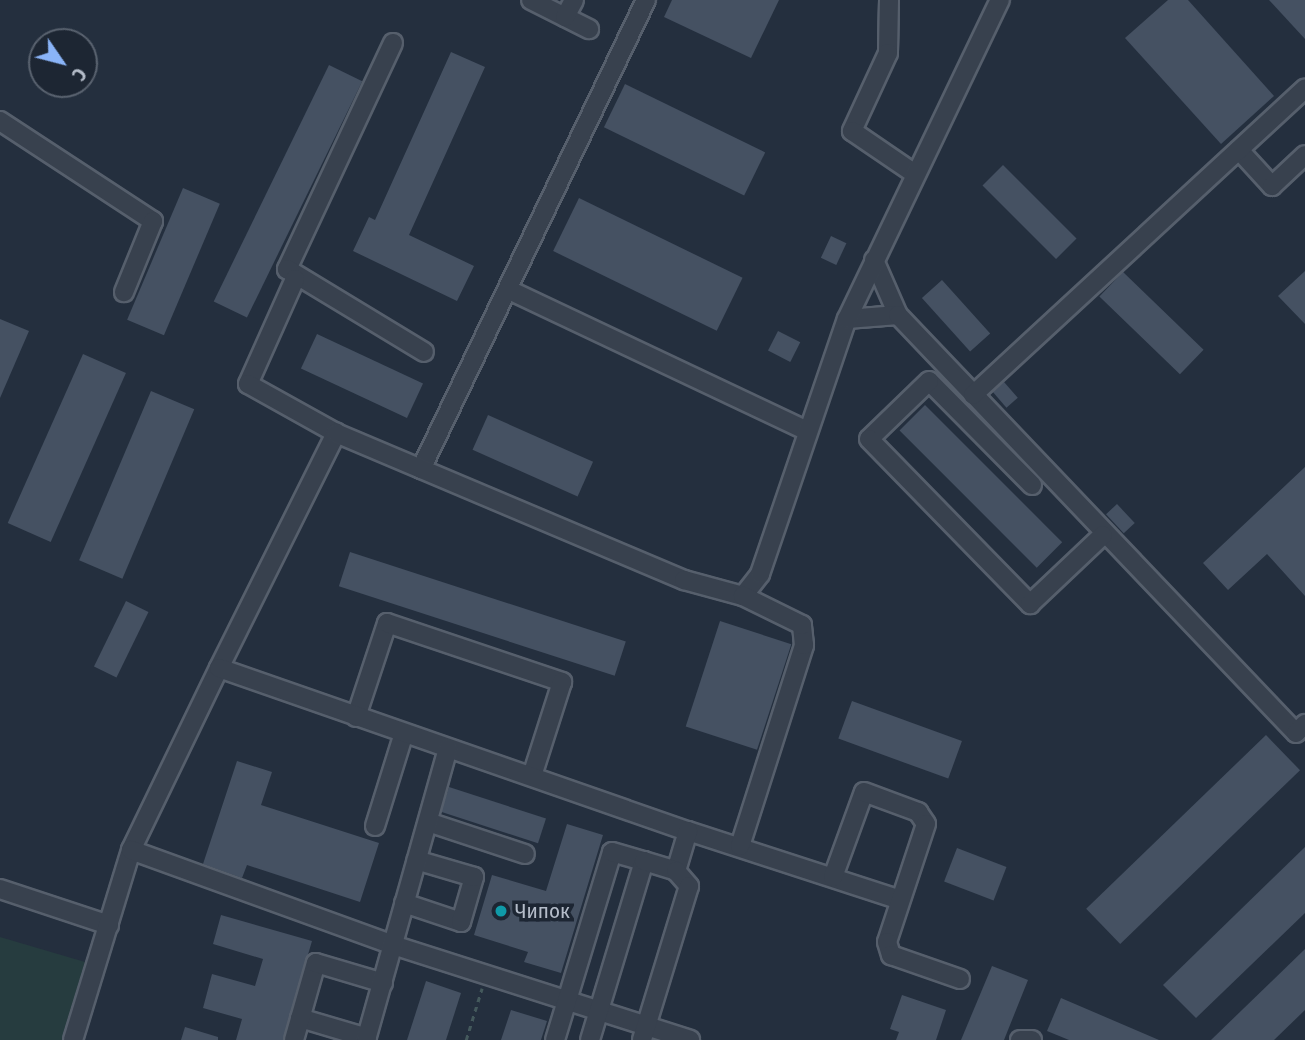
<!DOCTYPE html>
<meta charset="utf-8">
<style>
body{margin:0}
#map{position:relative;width:1305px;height:1040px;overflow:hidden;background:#242f3e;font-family:"Fira Sans Condensed",sans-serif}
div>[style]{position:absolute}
.green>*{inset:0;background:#263c3f}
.building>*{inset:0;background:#455162;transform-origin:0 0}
.path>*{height:2.5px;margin-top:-1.25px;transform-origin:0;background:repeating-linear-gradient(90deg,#44595c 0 5px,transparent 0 10px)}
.roads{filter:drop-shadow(2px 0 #565f6c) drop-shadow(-2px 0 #565f6c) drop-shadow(0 2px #565f6c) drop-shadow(0 -2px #565f6c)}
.minor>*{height:18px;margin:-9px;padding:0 9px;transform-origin:9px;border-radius:9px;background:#38414e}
.dots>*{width:19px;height:19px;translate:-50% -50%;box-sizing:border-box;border:4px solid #1d2633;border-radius:50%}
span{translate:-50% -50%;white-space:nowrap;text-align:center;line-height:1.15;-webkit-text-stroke:7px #1d2633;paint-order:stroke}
.poi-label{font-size:21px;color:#b4bcc9}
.left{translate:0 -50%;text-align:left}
.north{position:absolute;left:28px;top:28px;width:70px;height:70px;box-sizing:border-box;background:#1d2633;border:2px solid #59626f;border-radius:50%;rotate:125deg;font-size:19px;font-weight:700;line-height:28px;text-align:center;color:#b4bcc9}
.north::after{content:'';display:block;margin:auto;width:24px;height:32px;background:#8ab4f8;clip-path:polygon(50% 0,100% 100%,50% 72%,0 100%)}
</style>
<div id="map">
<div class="green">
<i style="clip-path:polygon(0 937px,85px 962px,62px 1040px,0 1040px)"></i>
</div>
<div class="building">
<i style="clip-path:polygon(672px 0,779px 0,751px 58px,664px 17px)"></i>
<i style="clip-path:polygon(1168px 0,1188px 0,1274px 96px,1221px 144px,1125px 38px)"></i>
<i style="clip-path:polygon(1269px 0,1305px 0,1305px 39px)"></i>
<i style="clip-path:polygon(451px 52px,485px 67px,409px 235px,474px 266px,457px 301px,353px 251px,369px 217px,375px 220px)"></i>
<i style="left:329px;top:65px;width:37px;height:263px;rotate:26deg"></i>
<i style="left:625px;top:84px;width:156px;height:48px;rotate:26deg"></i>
<i style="left:1003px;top:165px;width:104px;height:29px;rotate:45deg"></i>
<i style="left:183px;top:188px;width:40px;height:143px;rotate:23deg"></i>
<i style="left:579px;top:198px;width:182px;height:59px;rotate:26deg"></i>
<i style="left:831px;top:236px;width:17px;height:24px;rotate:25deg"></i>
<i style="clip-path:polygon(1305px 271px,1305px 324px,1278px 296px)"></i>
<i style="left:1123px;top:272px;width:112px;height:34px;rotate:44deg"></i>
<i style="left:942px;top:280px;width:72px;height:27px;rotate:48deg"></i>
<i style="clip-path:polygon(0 319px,29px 331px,0 398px)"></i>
<i style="left:778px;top:331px;width:25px;height:22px;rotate:27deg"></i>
<i style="left:317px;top:334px;width:117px;height:38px;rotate:25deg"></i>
<i style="left:83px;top:354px;width:47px;height:185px;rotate:24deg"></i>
<i style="left:1004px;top:382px;width:21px;height:15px;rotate:49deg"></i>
<i style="left:151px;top:391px;width:47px;height:184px;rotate:23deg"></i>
<i style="left:925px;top:405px;width:194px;height:36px;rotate:45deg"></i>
<i style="left:488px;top:415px;width:115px;height:38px;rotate:24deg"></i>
<i style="clip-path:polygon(1305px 467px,1305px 596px,1267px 554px,1228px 590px,1203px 563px)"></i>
<i style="left:1117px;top:504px;width:26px;height:15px;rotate:47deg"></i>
<i style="left:350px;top:552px;width:290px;height:36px;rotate:18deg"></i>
<i style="left:126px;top:601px;width:25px;height:73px;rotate:26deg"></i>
<i style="left:720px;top:621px;width:75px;height:111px;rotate:18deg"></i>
<i style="left:852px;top:701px;width:117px;height:40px;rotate:20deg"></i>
<i style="left:1266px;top:735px;width:49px;height:250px;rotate:46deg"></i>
<i style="clip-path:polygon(237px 761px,272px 772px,261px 805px,379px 843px,360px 902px,247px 865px,242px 878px,203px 864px)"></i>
<i style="left:449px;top:787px;width:102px;height:26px;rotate:18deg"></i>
<i style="clip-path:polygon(567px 824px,603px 835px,561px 973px,524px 962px,528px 952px,474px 935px,492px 875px,546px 891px)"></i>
<i style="clip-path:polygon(1305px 847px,1305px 913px,1196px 1018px,1163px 985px)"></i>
<i style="left:957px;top:848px;width:53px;height:36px;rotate:21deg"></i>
<i style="clip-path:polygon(221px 915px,312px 941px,283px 1040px,236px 1040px,242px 1019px,203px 1008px,212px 974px,255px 986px,263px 959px,213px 944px)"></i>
<i style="clip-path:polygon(1305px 949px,1305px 1010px,1274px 1040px,1211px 1040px)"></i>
<i style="clip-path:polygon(992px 966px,1028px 980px,1004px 1040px,961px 1040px)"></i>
<i style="clip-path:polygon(426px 981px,461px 993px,446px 1040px,407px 1040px)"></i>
<i style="clip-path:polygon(902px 995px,946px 1010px,936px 1040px,896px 1040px,899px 1032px,890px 1029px)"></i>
<i style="clip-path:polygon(1061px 998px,1159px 1040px,1069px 1040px,1047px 1031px)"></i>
<i style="clip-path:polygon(511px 1010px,547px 1021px,541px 1040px,501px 1040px)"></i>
<i style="clip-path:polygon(185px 1027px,218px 1037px,218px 1040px,181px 1040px)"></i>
</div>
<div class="path">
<i style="left:466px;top:1040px;width:54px;rotate:-72.9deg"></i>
</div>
<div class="roads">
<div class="minor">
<i style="left:531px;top:0;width:65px;rotate:26.6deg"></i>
<i style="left:889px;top:0;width:53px;rotate:91.1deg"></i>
<i style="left:888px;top:53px;width:86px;rotate:114.8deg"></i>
<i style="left:852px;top:131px;width:73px;rotate:34.3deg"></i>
<i style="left:565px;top:17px;width:19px;rotate:-62deg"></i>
<i style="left:393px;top:43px;width:250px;rotate:115.1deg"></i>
<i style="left:287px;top:269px;width:160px;rotate:31.2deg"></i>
<i style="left:0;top:121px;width:183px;rotate:33.2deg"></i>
<i style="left:153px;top:221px;width:77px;rotate:112.2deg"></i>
<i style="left:1239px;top:150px;width:49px;rotate:47.5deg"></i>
<i style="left:1272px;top:186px;width:45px;rotate:-43.2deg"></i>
<i style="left:874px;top:260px;width:60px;rotate:66.4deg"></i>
<i style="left:295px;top:279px;width:115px;rotate:114.1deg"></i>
<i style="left:248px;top:384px;width:101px;rotate:29.1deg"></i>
<i style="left:509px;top:290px;width:330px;rotate:25.3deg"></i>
<i style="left:847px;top:319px;width:51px;rotate:-4.5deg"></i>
<i style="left:898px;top:315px;width:577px;rotate:46.4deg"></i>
<i style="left:1296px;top:733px;width:13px;rotate:-45deg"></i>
<i style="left:973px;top:395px;width:452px;rotate:-42.7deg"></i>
<i style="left:421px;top:469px;width:520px;rotate:-64.37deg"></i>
<i style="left:1032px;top:485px;width:146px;rotate:-134.7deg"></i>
<i style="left:929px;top:381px;width:83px;rotate:136deg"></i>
<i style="left:869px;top:439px;width:231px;rotate:45.7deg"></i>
<i style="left:1030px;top:604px;width:100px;rotate:-43.4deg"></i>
<i style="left:219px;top:668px;width:263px;rotate:-63.5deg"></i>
<i style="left:336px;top:433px;width:378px;rotate:22.9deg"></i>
<i style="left:684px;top:580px;width:61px;rotate:15.2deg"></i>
<i style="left:743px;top:596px;width:28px;rotate:-52deg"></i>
<i style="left:760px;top:574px;width:269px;rotate:-71.2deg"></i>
<i style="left:847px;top:319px;width:354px;rotate:-64.4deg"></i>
<i style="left:356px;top:717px;width:99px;rotate:-71.7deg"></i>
<i style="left:387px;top:623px;width:185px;rotate:18.6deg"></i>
<i style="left:562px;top:682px;width:99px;rotate:107.7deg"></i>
<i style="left:428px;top:822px;width:102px;rotate:18.3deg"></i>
<i style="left:375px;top:826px;width:97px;rotate:-72.7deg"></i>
<i style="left:688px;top:831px;width:223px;rotate:18deg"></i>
<i style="left:740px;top:846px;width:211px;rotate:-72.3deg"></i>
<i style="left:804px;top:645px;width:20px;rotate:-96deg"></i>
<i style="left:802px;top:625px;width:66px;rotate:-153.8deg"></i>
<i style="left:131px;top:850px;width:202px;rotate:-64.2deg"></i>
<i style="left:219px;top:668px;width:497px;rotate:19.2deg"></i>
<i style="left:688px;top:831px;width:42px;rotate:106.7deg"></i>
<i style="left:833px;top:877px;width:90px;rotate:-70deg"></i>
<i style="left:864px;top:792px;width:58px;rotate:20.3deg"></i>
<i style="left:918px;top:812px;width:14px;rotate:56deg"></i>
<i style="left:926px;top:824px;width:124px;rotate:108.3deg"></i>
<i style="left:887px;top:942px;width:14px;rotate:73deg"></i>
<i style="left:891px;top:955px;width:73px;rotate:19.2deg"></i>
<i style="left:0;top:889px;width:115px;rotate:18.3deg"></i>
<i style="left:404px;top:903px;width:60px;rotate:18.4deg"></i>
<i style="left:461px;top:922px;width:47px;rotate:-73.9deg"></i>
<i style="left:474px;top:877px;width:60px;rotate:-163.7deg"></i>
<i style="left:300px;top:1018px;width:70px;rotate:16.6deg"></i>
<i style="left:73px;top:1040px;width:199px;rotate:-73deg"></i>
<i style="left:131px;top:850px;width:279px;rotate:19.9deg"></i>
<i style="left:393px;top:945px;width:312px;rotate:17.7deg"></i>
<i style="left:294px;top:1040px;width:80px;rotate:-74.1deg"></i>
<i style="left:316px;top:963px;width:70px;rotate:16.6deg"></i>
<i style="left:366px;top:1040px;width:303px;rotate:-74.3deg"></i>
<i style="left:555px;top:1040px;width:196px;rotate:-73.1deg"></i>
<i style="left:612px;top:852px;width:33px;rotate:16deg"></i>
<i style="left:590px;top:1040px;width:187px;rotate:-73.2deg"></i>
<i style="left:644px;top:861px;width:34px;rotate:17deg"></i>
<i style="left:676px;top:871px;width:20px;rotate:49deg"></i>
<i style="left:689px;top:886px;width:161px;rotate:107deg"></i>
<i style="left:1020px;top:1040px;width:12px"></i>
</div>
</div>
<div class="dots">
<i style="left:501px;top:911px;background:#0f9aa8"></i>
</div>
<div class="poi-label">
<span class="left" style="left:515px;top:911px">Чипок</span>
</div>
<div class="north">С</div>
</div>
